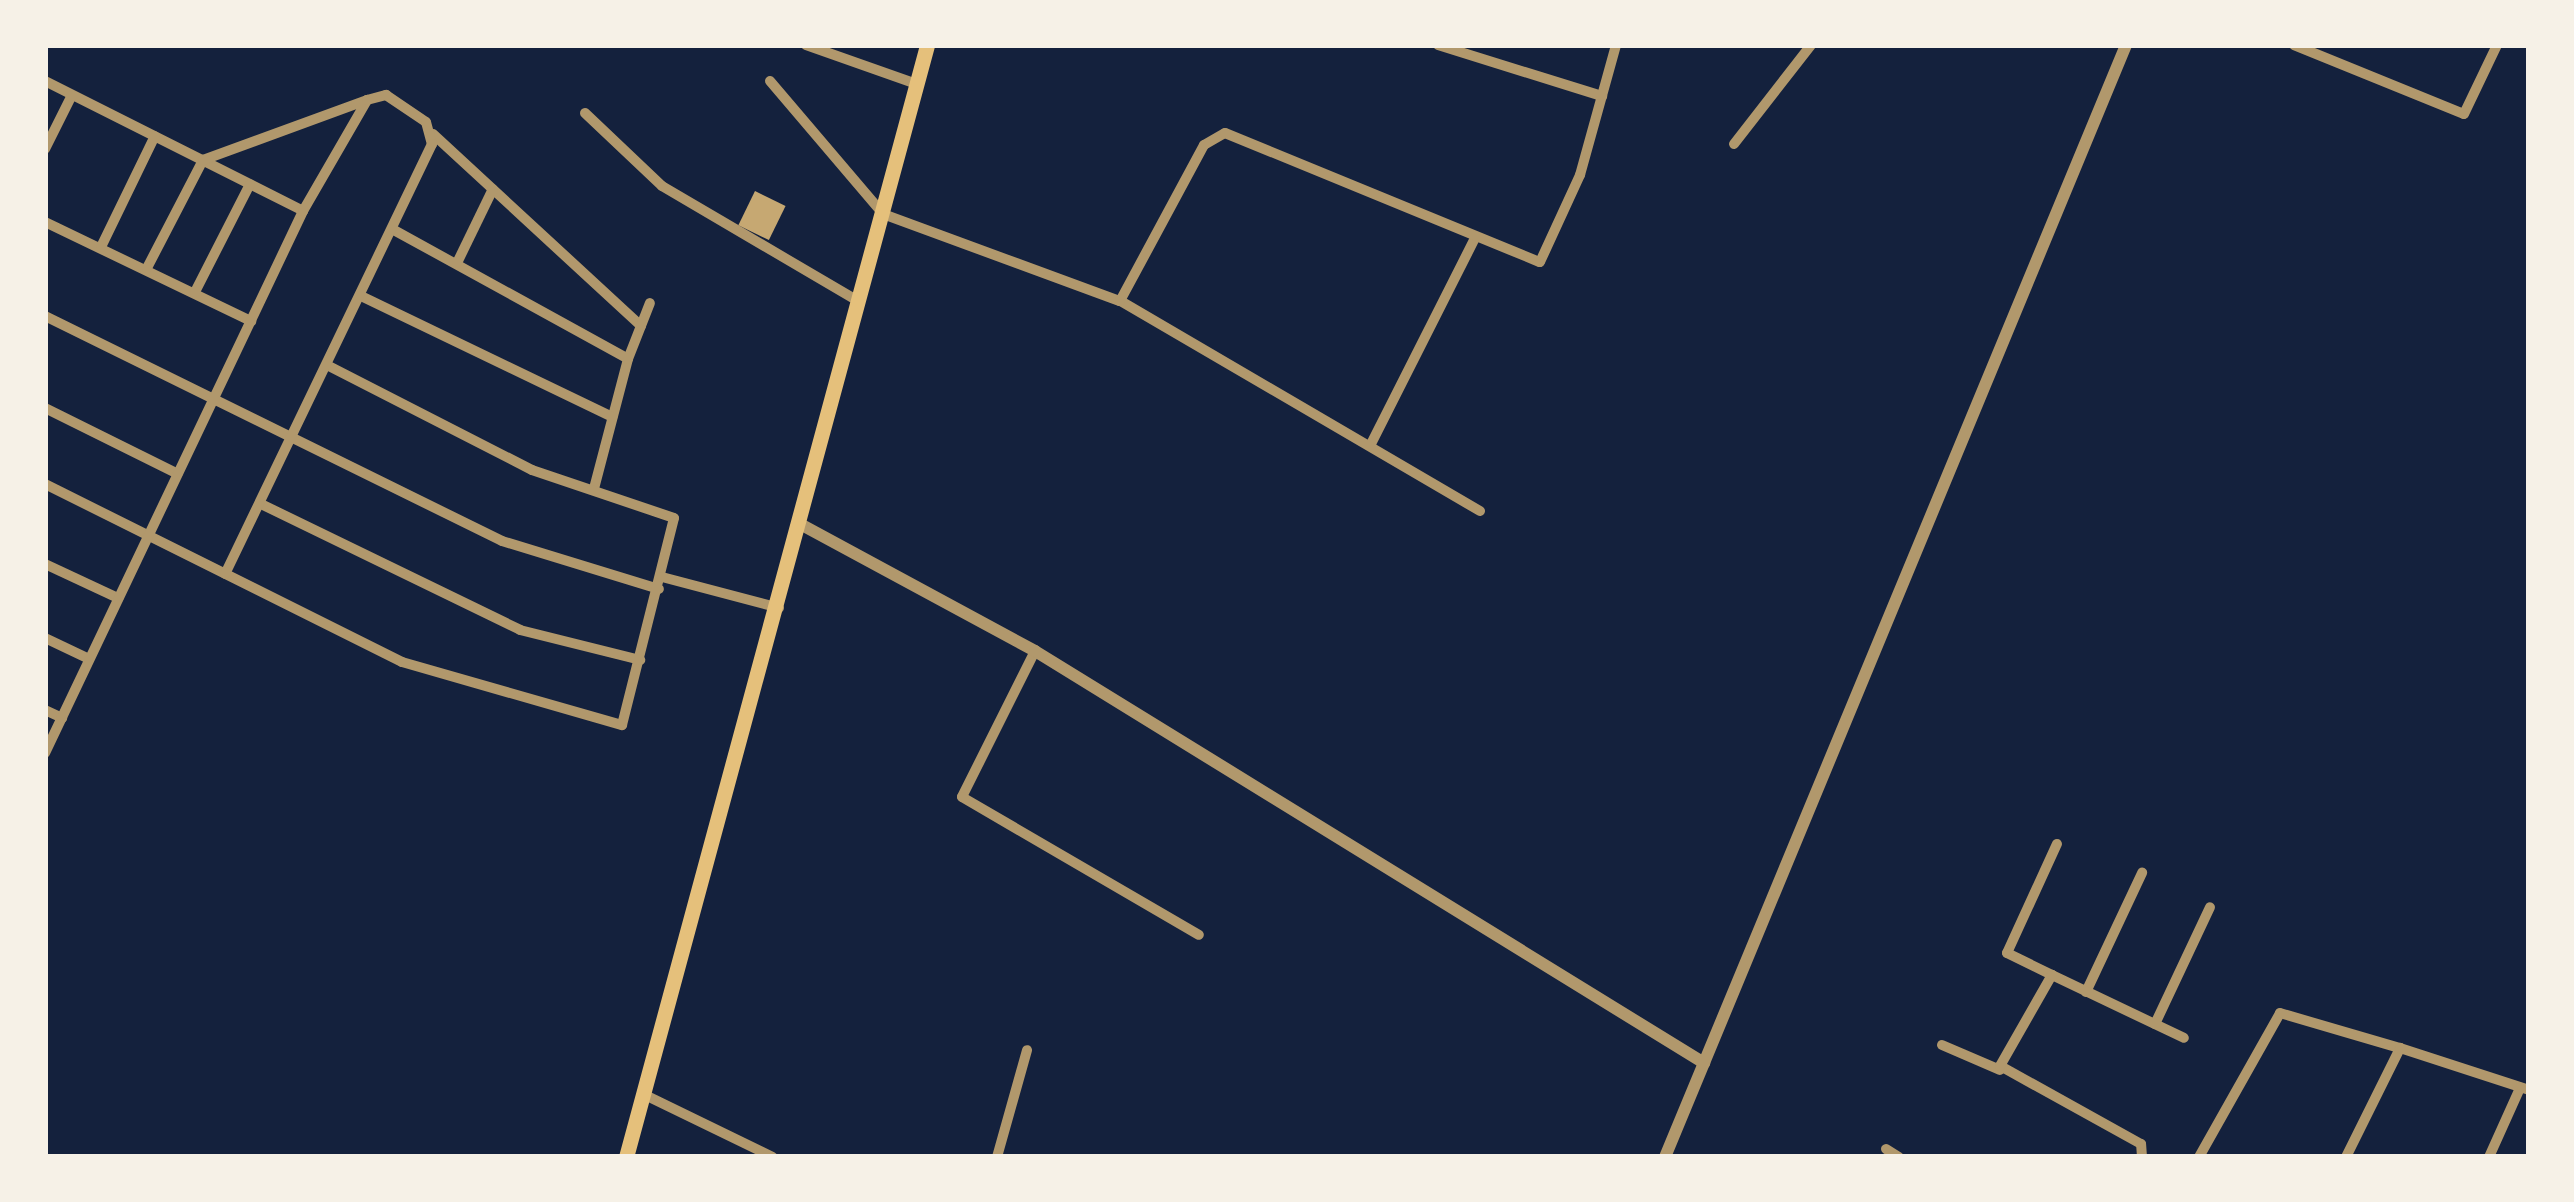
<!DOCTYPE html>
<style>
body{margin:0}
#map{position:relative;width:2574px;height:1202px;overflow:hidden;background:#14213d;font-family:Commissioner,sans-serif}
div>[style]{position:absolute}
.building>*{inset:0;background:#c6a872;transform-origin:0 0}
.minor>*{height:10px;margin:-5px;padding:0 5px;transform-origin:5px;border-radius:5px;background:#b1986c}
.tertiary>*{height:12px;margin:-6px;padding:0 6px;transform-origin:6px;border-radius:6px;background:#b1986c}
.primary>*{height:15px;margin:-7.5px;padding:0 7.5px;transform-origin:7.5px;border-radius:7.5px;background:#e5c07b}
span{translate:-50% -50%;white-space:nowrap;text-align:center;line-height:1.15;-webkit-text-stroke:12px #f6f1e7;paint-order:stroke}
.frame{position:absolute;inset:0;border:48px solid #f6f1e7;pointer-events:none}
</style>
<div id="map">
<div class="building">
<i style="left:755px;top:191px;width:34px;height:38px;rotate:26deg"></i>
</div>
<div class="minor">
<i style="left:806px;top:45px;width:118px;rotate:19.4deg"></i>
<i style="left:1438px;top:45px;width:172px;rotate:17.3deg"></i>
<i style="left:2294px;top:45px;width:183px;rotate:22.1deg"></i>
<i style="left:2464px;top:114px;width:76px;rotate:-64.4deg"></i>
<i style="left:45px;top:81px;width:289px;rotate:26.7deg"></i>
<i style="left:770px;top:81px;width:175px;rotate:49.6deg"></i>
<i style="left:883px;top:214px;width:252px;rotate:20.2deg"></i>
<i style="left:585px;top:113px;width:106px;rotate:43.5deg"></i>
<i style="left:662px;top:186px;width:229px;rotate:30.4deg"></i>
<i style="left:433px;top:134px;width:283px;rotate:42.7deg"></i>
<i style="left:1734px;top:144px;width:125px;rotate:-52.1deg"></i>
<i style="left:45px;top:149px;width:60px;rotate:-63.4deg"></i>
<i style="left:45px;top:222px;width:229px;rotate:25.7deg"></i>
<i style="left:392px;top:229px;width:269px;rotate:28.8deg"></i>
<i style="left:628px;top:359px;width:134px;rotate:104.7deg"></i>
<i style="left:101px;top:247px;width:123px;rotate:-64.1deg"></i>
<i style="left:457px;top:263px;width:82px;rotate:-64.1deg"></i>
<i style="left:147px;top:268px;width:122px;rotate:-62.6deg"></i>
<i style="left:203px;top:160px;width:175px;rotate:-20.1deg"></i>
<i style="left:195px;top:292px;width:121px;rotate:-63deg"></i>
<i style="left:361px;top:296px;width:279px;rotate:25.7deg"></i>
<i style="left:45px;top:316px;width:509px;rotate:26.21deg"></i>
<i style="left:502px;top:541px;width:164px;rotate:17deg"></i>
<i style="left:628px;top:359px;width:60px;rotate:-68.6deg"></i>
<i style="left:45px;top:408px;width:148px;rotate:26.4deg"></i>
<i style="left:1371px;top:444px;width:229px;rotate:-63.2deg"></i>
<i style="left:45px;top:484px;width:399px;rotate:26.5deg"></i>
<i style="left:402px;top:662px;width:229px;rotate:16deg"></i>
<i style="left:622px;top:725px;width:213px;rotate:-75.9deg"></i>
<i style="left:674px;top:518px;width:150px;rotate:-161.3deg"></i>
<i style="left:532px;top:470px;width:228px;rotate:-152.9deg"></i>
<i style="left:261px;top:504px;width:288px;rotate:25.9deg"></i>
<i style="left:520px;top:630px;width:124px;rotate:14deg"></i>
<i style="left:1480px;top:511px;width:417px;rotate:-149.7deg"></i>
<i style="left:1120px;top:301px;width:177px;rotate:-61.7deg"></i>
<i style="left:1204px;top:145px;width:24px;rotate:-30deg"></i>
<i style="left:1225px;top:133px;width:340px;rotate:22.3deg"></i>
<i style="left:1540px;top:262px;width:96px;rotate:-65.3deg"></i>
<i style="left:1580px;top:175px;width:135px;rotate:-74.5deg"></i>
<i style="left:45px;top:564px;width:81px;rotate:25deg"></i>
<i style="left:662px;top:577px;width:121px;rotate:14.8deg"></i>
<i style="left:45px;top:638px;width:49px;rotate:25.5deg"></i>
<i style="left:1035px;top:651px;width:163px;rotate:116.6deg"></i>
<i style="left:962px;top:797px;width:274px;rotate:30.2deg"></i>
<i style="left:45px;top:710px;width:19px;rotate:25deg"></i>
<i style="left:45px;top:753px;width:600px;rotate:-64.54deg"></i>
<i style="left:303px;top:211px;width:128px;rotate:-60deg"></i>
<i style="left:367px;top:100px;width:20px;rotate:-15deg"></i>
<i style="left:386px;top:95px;width:48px;rotate:34deg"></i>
<i style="left:426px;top:122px;width:23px;rotate:75deg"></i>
<i style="left:432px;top:144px;width:477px;rotate:115.7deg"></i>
<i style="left:2052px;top:975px;width:50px;rotate:-153.9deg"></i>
<i style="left:2007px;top:953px;width:120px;rotate:-65.4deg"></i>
<i style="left:2086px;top:992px;width:132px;rotate:-64.8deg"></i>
<i style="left:2155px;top:1024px;width:129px;rotate:-64.8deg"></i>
<i style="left:1942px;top:1045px;width:63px;rotate:23.3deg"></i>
<i style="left:643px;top:1094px;width:144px;rotate:25.9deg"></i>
<i style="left:1886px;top:1149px;width:15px;rotate:32deg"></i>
<i style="left:997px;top:1157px;width:111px;rotate:-74.3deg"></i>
<i style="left:2142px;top:1157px;width:13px;rotate:-94deg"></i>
<i style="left:2141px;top:1144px;width:161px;rotate:-151deg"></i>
<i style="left:2000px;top:1066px;width:105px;rotate:-60.3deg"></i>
<i style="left:2052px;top:975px;width:146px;rotate:25.5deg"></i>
<i style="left:2199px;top:1157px;width:165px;rotate:-60.6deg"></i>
<i style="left:2280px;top:1013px;width:125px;rotate:16.3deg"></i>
<i style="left:2346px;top:1157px;width:122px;rotate:-63.6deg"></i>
<i style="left:2400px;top:1048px;width:136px;rotate:18deg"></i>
<i style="left:2489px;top:1157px;width:76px;rotate:-65.8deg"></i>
</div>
<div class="tertiary">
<i style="left:802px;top:525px;width:265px;rotate:28.4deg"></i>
<i style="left:1035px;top:651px;width:786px;rotate:31.63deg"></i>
<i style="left:1665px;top:1157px;width:1204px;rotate:-67.48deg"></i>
</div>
<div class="primary">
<i style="left:626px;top:1157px;width:1152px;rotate:-74.85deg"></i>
</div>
<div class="frame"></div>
</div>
